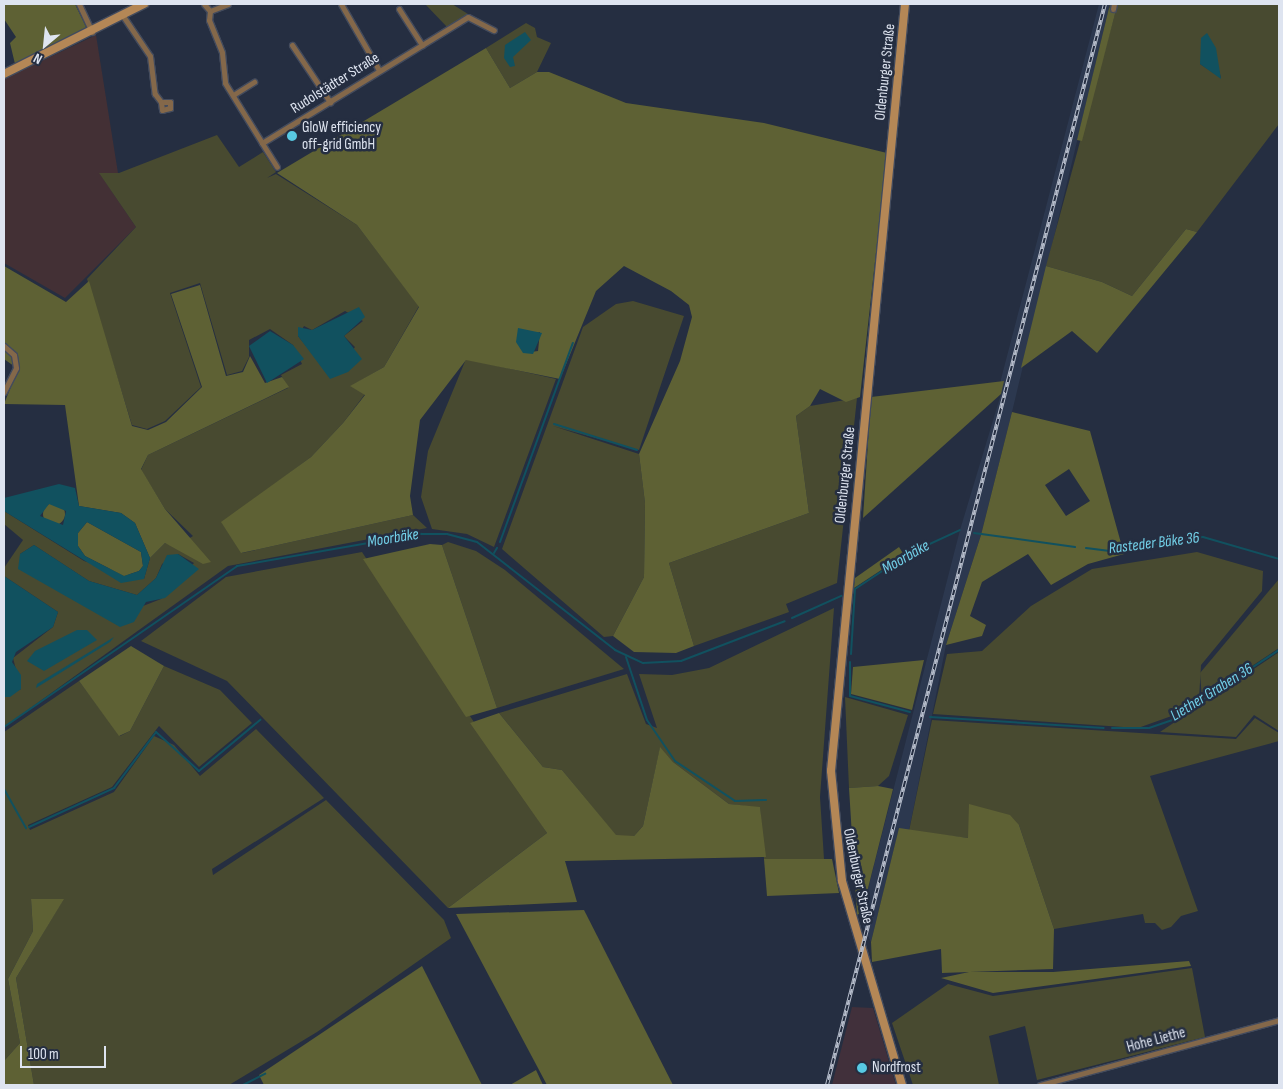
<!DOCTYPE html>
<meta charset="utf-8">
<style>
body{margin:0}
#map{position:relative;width:1283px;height:1089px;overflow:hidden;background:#252e41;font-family:"Sofia Sans Condensed",sans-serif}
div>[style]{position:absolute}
.commercial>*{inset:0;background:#433035}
.industrial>*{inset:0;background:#41303b}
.built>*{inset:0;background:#2c384f}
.green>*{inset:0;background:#484a30}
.forest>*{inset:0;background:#5e6134}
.round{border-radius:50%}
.water>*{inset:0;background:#11515f}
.stream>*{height:2px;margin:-1px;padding:0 1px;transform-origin:1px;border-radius:1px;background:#11515f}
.roads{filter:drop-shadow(1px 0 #434b5d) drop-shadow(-1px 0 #434b5d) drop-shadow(0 1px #434b5d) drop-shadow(0 -1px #434b5d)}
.street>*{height:5px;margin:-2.5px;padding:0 2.5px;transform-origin:2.5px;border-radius:2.5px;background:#84684a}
.secondary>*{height:8px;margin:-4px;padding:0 4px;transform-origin:4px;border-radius:4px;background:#b48756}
.rail>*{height:4px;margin-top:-2px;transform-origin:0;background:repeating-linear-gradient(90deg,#252e41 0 5.5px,#b5bcca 0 11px);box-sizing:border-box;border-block:1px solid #b5bcca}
.dots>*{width:14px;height:14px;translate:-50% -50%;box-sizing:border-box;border:2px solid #252e41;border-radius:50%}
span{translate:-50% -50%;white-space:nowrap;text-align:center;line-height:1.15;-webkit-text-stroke:5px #252e41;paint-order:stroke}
.street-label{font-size:15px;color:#dee4f0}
.poi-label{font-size:15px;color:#dee4f0}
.left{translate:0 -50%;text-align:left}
.water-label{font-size:16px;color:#72d0e8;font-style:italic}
.frame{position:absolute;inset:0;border:5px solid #dee4f0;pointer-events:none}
.north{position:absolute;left:20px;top:20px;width:50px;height:50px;-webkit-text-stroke:4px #252e41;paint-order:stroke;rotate:208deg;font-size:14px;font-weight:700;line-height:20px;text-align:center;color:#dee4f0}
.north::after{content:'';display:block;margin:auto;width:18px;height:22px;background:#dee4f0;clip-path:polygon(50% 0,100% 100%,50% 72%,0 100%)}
.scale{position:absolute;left:20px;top:1046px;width:86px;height:22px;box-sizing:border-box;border:2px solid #dee4f0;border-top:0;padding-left:6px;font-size:15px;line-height:18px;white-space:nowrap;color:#dee4f0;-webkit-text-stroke:4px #252e41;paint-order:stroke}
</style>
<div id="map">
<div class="commercial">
<i style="clip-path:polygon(96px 35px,118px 173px,100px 174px,136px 227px,65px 298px,4px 263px,4px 79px)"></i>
</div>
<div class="industrial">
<i style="clip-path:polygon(852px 1007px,873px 1008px,896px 1085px,832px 1085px)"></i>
</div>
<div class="built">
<i style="clip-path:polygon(1099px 4px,1110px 4px,1012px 412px,981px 535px,946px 645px,909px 831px,899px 829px,871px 942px,861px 922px,862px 912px,960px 530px,1001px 394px,1001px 379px)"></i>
</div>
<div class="green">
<i style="clip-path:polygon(425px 4px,452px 4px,468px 14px,448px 28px)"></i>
<i style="clip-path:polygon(evenodd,1110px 4px,1279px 4px,1279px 124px,1197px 232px,1186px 229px,1132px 296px,1102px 282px,1046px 266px,1116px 10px,1109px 8px,1110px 4px,1216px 48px,1216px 60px,1221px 78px,1200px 64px,1216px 48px)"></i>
<i style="clip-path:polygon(526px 23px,535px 28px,537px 37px,551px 43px,537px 72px,510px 88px,486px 48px)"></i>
<i style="clip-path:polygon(evenodd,217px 135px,239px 167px,263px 152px,276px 172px,267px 178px,276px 174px,357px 225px,419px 306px,384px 367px,351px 386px,365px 394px,343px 423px,311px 457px,222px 523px,242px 553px,413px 515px,427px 528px,228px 566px,4px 727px,4px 697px,21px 689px,13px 658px,53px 627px,58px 612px,4px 576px,4px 568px,23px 540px,4px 524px,4px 511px,84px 561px,144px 579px,150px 558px,165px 543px,175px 547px,193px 536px,165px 509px,141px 470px,148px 455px,288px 388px,281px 375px,302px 364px,293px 345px,270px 329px,249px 340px,249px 357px,242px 371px,227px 375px,200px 283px,170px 293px,201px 387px,165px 421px,147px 429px,132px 425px,87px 279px,136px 227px,99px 173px,119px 173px,217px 135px,345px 311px,363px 321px,344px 336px,355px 347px,336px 374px,327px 372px,298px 336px,304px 326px,312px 330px,345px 311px,217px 135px,34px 545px,89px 581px,137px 595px,156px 578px,162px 564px,178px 554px,194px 563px,161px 599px,143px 606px,20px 554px,34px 545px)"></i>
<i style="clip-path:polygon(633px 301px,684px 316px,639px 450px,553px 426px,639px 454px,645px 503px,644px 577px,613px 636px,604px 637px,502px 549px,583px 327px,616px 304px)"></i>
<i style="clip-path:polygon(466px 359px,556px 379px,494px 547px,467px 534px,432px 529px,421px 497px,428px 451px)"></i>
<i style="clip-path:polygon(857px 398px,837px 583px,786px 604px,789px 612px,694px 646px,669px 563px,809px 513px,796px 416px,810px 406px)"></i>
<i style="clip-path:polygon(448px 542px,476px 551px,505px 570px,624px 669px,497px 708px,442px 545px)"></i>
<i style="clip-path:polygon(362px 552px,547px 833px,448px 908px,227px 681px,141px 641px,226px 577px)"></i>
<i style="clip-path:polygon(1197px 552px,1263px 571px,1262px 591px,1201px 665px,1199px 699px,1180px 713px,1138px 728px,933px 714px,947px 654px,982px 651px,1031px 606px,1092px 569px)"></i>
<i style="clip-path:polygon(1279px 579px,1279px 648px,1202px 699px,1200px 673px)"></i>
<i style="clip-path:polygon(834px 608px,820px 797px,824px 859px,764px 859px,760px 808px,729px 804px,673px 762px,660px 748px,643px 826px,634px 836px,616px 836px,562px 770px,543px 767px,499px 713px,627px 674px,646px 724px,657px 728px,639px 674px,672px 675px,709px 668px)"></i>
<i style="clip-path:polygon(1279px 652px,1279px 731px,1254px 715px,1236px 737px,1160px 732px)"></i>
<i style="clip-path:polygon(164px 666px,220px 690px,252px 723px,199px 767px,159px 726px,112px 787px,28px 825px,30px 830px,114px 792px,154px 736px,174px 745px,200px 776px,256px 729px,324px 798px,212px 869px,213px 875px,326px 800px,444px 920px,451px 938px,317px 1032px,229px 1085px,34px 1085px,16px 978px,63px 900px,31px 899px,33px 931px,8px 979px,20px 1043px,4px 1061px,4px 732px,79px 681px,120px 736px,130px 731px)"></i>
<i style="clip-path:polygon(845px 697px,908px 715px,889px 776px,878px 786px,849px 788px)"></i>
<i style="clip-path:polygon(1255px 718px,1279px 733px,1279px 741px,1150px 776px,1198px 911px,1181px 916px,1171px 927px,1162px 930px,1155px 923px,1145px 923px,1143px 914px,1054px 929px,1019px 825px,968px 838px,909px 831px,932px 720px,1236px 739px)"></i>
<i style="clip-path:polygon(1192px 968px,1205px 1037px,1037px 1080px,1025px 1026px,989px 1036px,999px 1085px,913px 1085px,892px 1023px,948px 984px,993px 996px)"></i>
</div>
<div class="forest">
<i style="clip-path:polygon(4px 4px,75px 4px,87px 29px,15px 64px,10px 43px,16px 37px,4px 19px)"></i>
<i style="clip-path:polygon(1109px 8px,1116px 10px,1082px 141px,1077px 140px)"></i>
<i style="clip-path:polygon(evenodd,486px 48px,510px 88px,537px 72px,549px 72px,626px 103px,764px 123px,887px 153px,860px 397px,846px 402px,820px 389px,810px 406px,796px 416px,809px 513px,669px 563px,694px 646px,676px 653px,634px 652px,613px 636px,644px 577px,645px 503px,639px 454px,680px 361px,692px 317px,689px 305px,671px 291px,624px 266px,596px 291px,560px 379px,466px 360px,420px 420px,410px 496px,413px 515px,241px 553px,221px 522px,311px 457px,343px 423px,365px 395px,350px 386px,384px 367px,419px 307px,357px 225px,277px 173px,486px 48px,540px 332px,538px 351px,523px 353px,534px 334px,540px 332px)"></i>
<i style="clip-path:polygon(1186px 229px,1197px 232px,1097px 353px,1072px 331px,1021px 368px,1046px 266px,1102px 282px,1132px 296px)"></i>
<i style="clip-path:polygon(4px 266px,66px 302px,89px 281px,132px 426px,148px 430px,166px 422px,202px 387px,171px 294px,200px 285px,226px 376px,243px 372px,250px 356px,265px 383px,282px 377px,289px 387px,148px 455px,141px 469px,165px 509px,211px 562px,203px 564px,165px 543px,150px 558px,135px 523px,121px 513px,79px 506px,65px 405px,4px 404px,18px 369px,4px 359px)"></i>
<i style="clip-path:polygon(1004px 381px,1001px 394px,863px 518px,871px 397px)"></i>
<i style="clip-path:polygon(evenodd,1012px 412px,1090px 431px,1124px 554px,1088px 564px,1051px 585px,1028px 554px,982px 582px,970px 616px,986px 625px,982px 636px,946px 645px,981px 535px,1012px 412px,1069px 469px,1090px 501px,1066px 516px,1045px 485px,1069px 469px)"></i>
<i class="round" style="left:43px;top:503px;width:22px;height:22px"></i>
<i style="clip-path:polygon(87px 522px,141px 552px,143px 566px,139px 571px,124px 576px,85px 556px,78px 546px,78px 533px)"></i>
<i style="clip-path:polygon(430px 544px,442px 545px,497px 708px,466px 717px,363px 559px)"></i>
<i style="clip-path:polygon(899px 547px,904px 555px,854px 588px,855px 578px)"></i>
<i style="clip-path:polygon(131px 646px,164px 666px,130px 731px,119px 736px,79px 681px)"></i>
<i style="clip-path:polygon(924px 660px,912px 710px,851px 694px,853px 667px)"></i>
<i style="clip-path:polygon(499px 713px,543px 767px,562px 770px,616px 835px,634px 836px,643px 826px,660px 747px,673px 762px,729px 804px,760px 807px,766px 857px,565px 861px,577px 902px,448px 908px,547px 833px,470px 723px)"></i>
<i style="clip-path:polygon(878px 786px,893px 789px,862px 912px,857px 915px,849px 788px)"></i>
<i style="clip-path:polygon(969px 804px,1010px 815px,1019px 825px,1054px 929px,1053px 969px,942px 973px,941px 949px,872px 962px,871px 942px,899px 828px,968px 838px)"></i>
<i style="clip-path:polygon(764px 859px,832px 859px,839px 893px,767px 896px)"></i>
<i style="clip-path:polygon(31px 899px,64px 899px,16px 978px,34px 1085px,4px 1085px,4px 1061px,20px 1043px,8px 979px,33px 931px)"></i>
<i style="clip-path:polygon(584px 910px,673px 1085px,547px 1085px,456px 914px)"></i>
<i style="clip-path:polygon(1189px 961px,1191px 966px,993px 993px,941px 978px,969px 972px,1053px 972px)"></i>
<i style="clip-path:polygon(422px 966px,482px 1085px,264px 1085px,259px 1075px)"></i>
<i style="clip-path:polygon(536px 1070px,543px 1085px,510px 1085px)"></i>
</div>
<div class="water">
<i style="clip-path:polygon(525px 32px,531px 40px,513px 57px,515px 66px,510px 67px,504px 58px,505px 45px)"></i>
<i style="clip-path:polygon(1207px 33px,1216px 48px,1221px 79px,1200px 64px,1201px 38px)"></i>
<i style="clip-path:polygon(359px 307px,365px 317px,344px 336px,362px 359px,348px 372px,330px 379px,298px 336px,298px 327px,312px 330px)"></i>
<i style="clip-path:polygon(518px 328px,542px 333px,533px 354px,523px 353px,516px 342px)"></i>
<i style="clip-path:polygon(270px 331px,293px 345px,304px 359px,267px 383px,249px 346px)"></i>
<i style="clip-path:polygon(evenodd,59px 484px,75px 488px,79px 506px,121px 513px,135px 523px,150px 558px,144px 579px,121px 583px,4px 511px,4px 498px,59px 484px,49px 504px,66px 511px,63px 525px,40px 516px,49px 504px,59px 484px,87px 522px,141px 552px,143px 566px,139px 571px,124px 576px,85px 556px,78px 546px,78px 533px,87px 522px)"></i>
<i style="clip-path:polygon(34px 545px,89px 581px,137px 595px,156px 578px,167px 555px,178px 554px,199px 569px,165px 598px,146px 602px,134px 622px,120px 627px,18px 569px,20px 554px)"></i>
<i style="clip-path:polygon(4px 576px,58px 612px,53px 627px,16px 652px,12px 662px,21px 675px,21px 689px,10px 697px,4px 697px)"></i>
<i style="clip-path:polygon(77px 630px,87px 630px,97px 640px,44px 671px,27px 661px,35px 651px)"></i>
<i style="clip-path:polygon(114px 637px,110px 642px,36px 688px,37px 684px)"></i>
</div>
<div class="stream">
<i style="left:554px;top:424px;width:87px;rotate:17.4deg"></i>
<i style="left:974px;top:533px;width:102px;rotate:7.9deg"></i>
<i style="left:500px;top:542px;width:212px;rotate:-69.9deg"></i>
<i style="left:1086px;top:548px;width:24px;rotate:7deg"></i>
<i style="left:1110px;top:551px;width:94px;rotate:-8.6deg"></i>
<i style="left:1203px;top:537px;width:79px;rotate:16.1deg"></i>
<i style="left:494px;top:553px;width:6px;rotate:-59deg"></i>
<i style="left:792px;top:618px;width:54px;rotate:-24.2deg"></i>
<i style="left:851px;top:654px;width:65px;rotate:-86.5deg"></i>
<i style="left:855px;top:589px;width:64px;rotate:-33.4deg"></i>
<i style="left:908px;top:554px;width:57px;rotate:-24.8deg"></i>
<i style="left:626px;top:657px;width:66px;rotate:71.6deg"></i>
<i style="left:647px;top:720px;width:50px;rotate:55.7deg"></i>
<i style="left:675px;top:761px;width:72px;rotate:33.7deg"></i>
<i style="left:735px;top:801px;width:31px;rotate:-2deg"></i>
<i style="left:850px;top:662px;width:34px;rotate:90deg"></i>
<i style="left:850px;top:696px;width:62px;rotate:14.9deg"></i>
<i style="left:930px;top:717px;width:174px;rotate:3.6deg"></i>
<i style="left:4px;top:727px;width:283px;rotate:-34.6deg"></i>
<i style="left:237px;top:566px;width:187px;rotate:-9.9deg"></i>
<i style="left:421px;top:534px;width:26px"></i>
<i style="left:447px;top:534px;width:31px;rotate:15deg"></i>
<i style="left:477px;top:542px;width:175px;rotate:38deg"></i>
<i style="left:615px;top:650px;width:31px;rotate:25deg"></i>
<i style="left:643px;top:663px;width:38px;rotate:-3deg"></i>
<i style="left:681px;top:661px;width:111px;rotate:-21deg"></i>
<i style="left:1112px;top:728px;width:37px"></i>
<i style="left:1149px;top:728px;width:24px;rotate:-19deg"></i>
<i style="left:1172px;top:720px;width:128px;rotate:-33.2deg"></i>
<i style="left:4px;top:789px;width:45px;rotate:60.6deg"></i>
<i style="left:29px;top:827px;width:94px;rotate:-24.6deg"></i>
<i style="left:114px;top:788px;width:70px;rotate:-53.1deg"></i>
<i style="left:156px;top:732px;width:58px;rotate:42.2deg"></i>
<i style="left:199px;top:771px;width:80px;rotate:-39.9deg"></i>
<i style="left:243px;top:1085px;width:25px;rotate:-27deg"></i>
</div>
<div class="roads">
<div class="street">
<i style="left:79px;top:4px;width:31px;rotate:65deg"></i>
<i style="left:204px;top:4px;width:9px;rotate:49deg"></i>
<i style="left:210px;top:11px;width:19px;rotate:-21deg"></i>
<i style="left:341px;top:4px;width:76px;rotate:60.1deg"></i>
<i style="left:399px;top:9px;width:43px;rotate:57.4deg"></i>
<i style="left:1113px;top:9px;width:5px;rotate:-79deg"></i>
<i style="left:210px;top:11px;width:9px;rotate:96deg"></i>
<i style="left:209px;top:20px;width:35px;rotate:68deg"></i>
<i style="left:222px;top:53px;width:30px;rotate:84deg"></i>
<i style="left:225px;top:83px;width:70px;rotate:58.3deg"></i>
<i style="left:262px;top:143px;width:241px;rotate:-31.5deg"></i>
<i style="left:468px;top:17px;width:29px;rotate:27deg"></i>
<i style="left:123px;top:16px;width:48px;rotate:56deg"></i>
<i style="left:150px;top:56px;width:38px;rotate:83deg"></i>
<i style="left:155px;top:94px;width:10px;rotate:53deg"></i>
<i style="left:161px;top:102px;width:9px"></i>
<i style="left:170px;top:102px;width:6px;rotate:90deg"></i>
<i style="left:170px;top:108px;width:8px;rotate:166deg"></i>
<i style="left:162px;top:110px;width:8px;rotate:-97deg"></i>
<i style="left:292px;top:45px;width:69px;rotate:56.3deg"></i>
<i style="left:233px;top:95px;width:25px;rotate:-32deg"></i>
<i style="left:262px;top:143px;width:28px;rotate:58deg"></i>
<i style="left:4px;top:346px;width:13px;rotate:42deg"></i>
<i style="left:14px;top:355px;width:13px;rotate:81deg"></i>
<i style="left:16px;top:368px;width:27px;rotate:117deg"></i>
<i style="left:1040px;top:1085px;width:248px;rotate:-15.2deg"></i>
</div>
<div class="secondary">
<i style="left:4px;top:74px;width:157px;rotate:-26.6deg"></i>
<i style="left:902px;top:1085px;width:213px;rotate:-106.4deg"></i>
<i style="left:842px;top:881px;width:111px;rotate:-95.7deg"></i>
<i style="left:831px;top:771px;width:771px;rotate:-84.49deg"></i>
</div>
</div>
<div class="rail">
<i style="left:827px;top:1085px;width:1116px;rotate:-75.58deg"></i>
</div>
<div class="dots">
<i style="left:292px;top:136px;background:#58c9e3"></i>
<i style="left:862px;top:1068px;background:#58c9e3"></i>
</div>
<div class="street-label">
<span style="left:885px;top:72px;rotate:-84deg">Oldenburger Straße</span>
<span style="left:335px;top:83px;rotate:-32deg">Rudolstädter Straße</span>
<span style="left:845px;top:475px;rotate:-84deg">Oldenburger Straße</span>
<span style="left:858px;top:876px;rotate:78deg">Oldenburger Straße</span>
<span style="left:1156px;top:1040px;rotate:-15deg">Hohe Liethe</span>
</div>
<div class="poi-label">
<span class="left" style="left:302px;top:136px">GloW efficiency<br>off-grid GmbH</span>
<span class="left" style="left:872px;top:1068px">Nordfrost</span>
</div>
<div class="water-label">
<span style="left:393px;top:539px;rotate:-9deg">Moorbäke</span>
<span style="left:1154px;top:544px;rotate:-7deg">Rasteder Bäke 36</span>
<span style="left:906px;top:558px;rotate:-30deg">Moorbäke</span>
<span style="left:1212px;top:693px;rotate:-32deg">Liether Graben 36</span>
</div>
<div class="frame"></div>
<div class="north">N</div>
<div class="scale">100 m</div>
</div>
